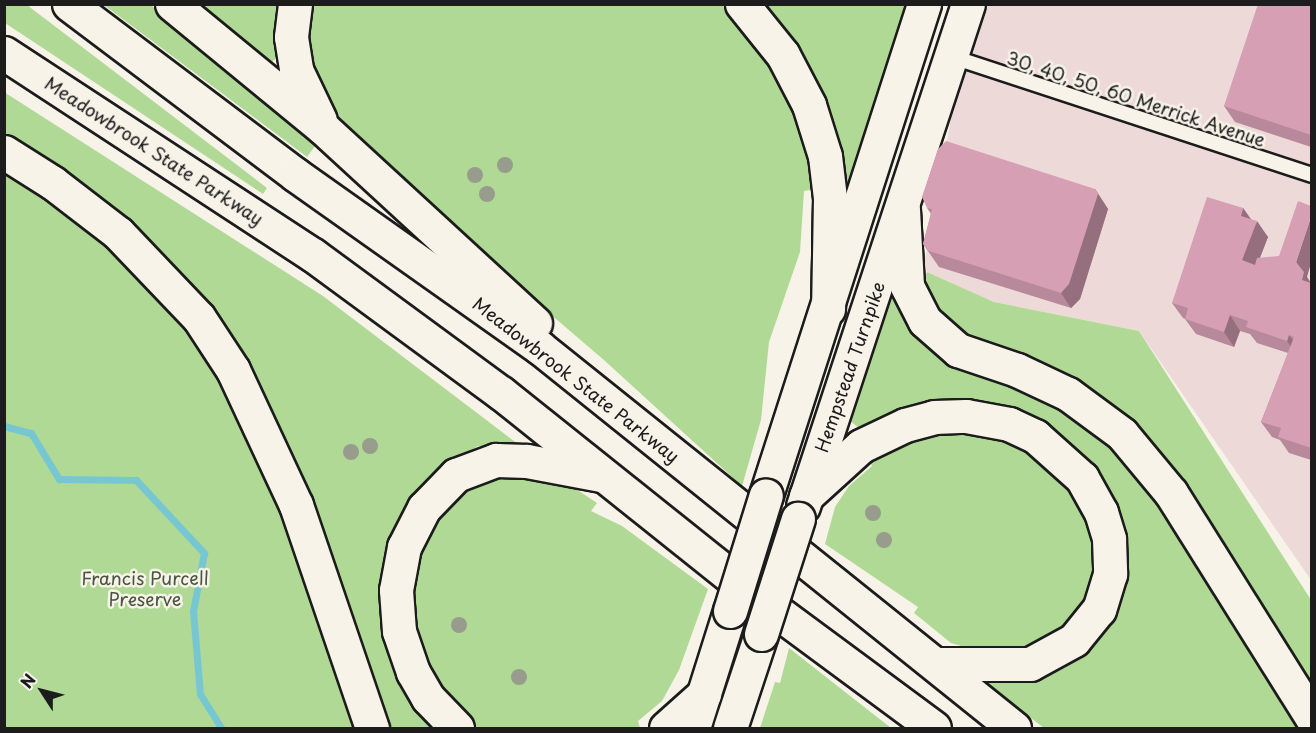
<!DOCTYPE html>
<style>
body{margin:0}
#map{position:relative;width:1316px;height:733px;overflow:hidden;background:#f7f3e8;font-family:"Playpen Sans",sans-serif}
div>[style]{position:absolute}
.built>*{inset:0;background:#eddad8}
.green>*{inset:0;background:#b0d995}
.stream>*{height:7px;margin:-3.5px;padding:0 3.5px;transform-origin:3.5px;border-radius:3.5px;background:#77c7d2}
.roads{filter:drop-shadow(2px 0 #1c1c1c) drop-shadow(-2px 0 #1c1c1c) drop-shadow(0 2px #1c1c1c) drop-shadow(0 -2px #1c1c1c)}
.service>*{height:14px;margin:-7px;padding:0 7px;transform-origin:7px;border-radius:7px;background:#f7f3e8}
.primary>*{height:33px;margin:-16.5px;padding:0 16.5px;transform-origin:16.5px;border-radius:16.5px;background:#f7f3e8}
.motorway>*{height:33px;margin:-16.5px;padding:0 16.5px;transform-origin:16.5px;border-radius:16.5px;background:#f7f3e8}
.bridges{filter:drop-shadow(2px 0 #1c1c1c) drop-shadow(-2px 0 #1c1c1c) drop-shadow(0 2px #1c1c1c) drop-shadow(0 -2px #1c1c1c)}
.primary-bridge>*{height:33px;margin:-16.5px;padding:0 16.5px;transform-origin:16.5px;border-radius:16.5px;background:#f7f3e8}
.trees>*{width:16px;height:16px;margin:-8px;border-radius:50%;background:#979c8c}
.wall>*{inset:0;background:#b8899b}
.shaded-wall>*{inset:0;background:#966f7e}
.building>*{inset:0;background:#d69fb4}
span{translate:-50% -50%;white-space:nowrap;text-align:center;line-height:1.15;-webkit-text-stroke:5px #f7f3e8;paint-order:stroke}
.street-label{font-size:18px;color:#1c1c1c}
.park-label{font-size:18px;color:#485540}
.frame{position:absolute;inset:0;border:6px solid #1c1c1c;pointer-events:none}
.north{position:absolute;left:12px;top:661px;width:60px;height:60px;-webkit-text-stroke:4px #f7f3e8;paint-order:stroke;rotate:306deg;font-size:16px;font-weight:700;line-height:24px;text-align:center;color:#1c1c1c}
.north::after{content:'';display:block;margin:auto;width:21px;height:27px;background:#1c1c1c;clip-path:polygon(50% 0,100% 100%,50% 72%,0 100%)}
</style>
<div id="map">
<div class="built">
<i style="clip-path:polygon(988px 5px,1311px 5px,1311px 580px,1139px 331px,994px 302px,927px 272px,924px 265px,957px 86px)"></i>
</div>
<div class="green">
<i style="clip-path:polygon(309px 4px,722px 4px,741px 22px,776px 69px,803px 122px,817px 189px,804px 191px,800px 252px,769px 342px,761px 420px,742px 486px,605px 361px,365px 155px,324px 102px,305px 39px)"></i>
<i style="clip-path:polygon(4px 5px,27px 5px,267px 188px,263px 194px,5px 23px)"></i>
<i style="clip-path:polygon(104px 5px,151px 5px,315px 146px,307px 157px)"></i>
<i style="clip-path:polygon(193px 5px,277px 5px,277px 58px,269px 64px)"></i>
<i style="clip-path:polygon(759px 5px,906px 5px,844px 201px,844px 163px,834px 151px)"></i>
<i style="clip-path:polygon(4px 92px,323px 296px,523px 448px,478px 446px,440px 469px,409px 501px,386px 554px,381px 610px,394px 666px,419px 713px,436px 728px,381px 728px,249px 378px,5px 136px)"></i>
<i style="clip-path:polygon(4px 171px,130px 264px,190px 329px,237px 399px,272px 477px,358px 728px,5px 728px)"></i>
<i style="clip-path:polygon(927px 272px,994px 302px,1139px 331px,1311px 600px,1311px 700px,1153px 452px,958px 337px,929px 310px,923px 282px)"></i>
<i style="clip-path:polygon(895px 295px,1042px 390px,1132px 461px,1305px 728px,1044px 728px,982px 681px,987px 673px,1016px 676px,1119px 576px,1037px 428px,864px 432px,849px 420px,889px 298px)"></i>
<i style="clip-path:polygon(1001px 432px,1075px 486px,1095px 532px,1098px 578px,1074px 622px,1036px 651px,996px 656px,951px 643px,914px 613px,918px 607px,825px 544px,835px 507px,849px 486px,872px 466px,867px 455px,902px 434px)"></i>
<i style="clip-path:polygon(516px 466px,564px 481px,597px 503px,591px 511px,622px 526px,708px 589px,679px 670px,662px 701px,638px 721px,640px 728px,470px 728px,413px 649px,412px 549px,433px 509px,471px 478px)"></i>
<i style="clip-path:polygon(789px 648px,891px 728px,760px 728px,775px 682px,780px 683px)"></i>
</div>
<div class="stream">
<i style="left:4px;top:426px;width:28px;rotate:15deg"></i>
<i style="left:31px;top:433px;width:54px;rotate:58.7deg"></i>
<i style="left:59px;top:479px;width:77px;rotate:0.7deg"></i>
<i style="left:136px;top:480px;width:100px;rotate:47deg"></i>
<i style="left:204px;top:553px;width:59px;rotate:100.7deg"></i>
<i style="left:193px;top:611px;width:83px;rotate:85.2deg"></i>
<i style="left:200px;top:694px;width:40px;rotate:58deg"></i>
</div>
<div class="roads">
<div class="service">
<i style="left:950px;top:56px;width:381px;rotate:18.2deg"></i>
</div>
<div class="primary">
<i style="left:766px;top:495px;width:516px;rotate:-72.16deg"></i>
<i style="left:803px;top:506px;width:528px;rotate:-71.81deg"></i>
<i style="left:693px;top:728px;width:123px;rotate:-72.5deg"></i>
<i style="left:730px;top:728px;width:99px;rotate:-71.7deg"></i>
</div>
<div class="motorway">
<i style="left:69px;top:4px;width:284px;rotate:37deg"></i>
<i style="left:296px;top:175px;width:298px;rotate:35.3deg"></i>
<i style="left:539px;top:347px;width:609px;rotate:38.73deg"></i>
<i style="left:172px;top:4px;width:195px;rotate:39.4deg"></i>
<i style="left:323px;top:128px;width:288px;rotate:42.6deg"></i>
<i style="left:295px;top:4px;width:33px;rotate:97deg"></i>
<i style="left:291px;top:37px;width:33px;rotate:81deg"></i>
<i style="left:296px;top:70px;width:55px;rotate:64.4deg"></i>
<i style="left:742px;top:4px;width:65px;rotate:51.2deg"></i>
<i style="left:783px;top:55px;width:56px;rotate:62.5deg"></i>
<i style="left:809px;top:105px;width:53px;rotate:72.6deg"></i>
<i style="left:825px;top:156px;width:42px;rotate:83.2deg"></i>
<i style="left:830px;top:198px;width:111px;rotate:91deg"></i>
<i style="left:4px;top:53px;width:369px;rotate:33.2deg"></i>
<i style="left:313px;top:255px;width:233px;rotate:36.3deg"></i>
<i style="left:501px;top:393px;width:327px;rotate:38.6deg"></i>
<i style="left:757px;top:597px;width:220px;rotate:36.5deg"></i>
<i style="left:4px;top:152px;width:58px;rotate:32.3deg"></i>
<i style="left:53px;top:183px;width:82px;rotate:37.6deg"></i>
<i style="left:118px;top:233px;width:117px;rotate:46.4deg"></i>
<i style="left:199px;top:318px;width:62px;rotate:56.8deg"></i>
<i style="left:233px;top:370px;width:149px;rotate:65deg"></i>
<i style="left:296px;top:505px;width:236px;rotate:71.2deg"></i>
<i style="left:903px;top:209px;width:77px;rotate:87deg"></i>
<i style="left:907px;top:286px;width:39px;rotate:63deg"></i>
<i style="left:925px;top:321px;width:44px;rotate:41.3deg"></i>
<i style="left:958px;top:350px;width:62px;rotate:18.7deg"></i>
<i style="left:1017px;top:370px;width:56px;rotate:25.2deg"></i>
<i style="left:1068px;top:394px;width:67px;rotate:36.5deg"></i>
<i style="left:1122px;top:434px;width:77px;rotate:50.3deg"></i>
<i style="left:1171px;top:493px;width:266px;rotate:57.9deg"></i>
<i style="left:806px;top:496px;width:74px;rotate:-42.3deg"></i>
<i style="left:861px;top:446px;width:49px;rotate:-25.5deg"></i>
<i style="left:905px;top:425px;width:30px;rotate:-15deg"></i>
<i style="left:934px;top:417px;width:32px;rotate:-2deg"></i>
<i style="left:966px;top:416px;width:44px;rotate:10.5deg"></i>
<i style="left:1009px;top:424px;width:29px;rotate:25deg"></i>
<i style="left:1035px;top:436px;width:63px;rotate:41.8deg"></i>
<i style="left:1082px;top:478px;width:39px;rotate:61deg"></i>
<i style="left:1101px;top:512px;width:28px;rotate:73deg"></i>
<i style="left:1109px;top:539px;width:35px;rotate:88deg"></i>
<i style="left:1110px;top:574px;width:37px;rotate:107deg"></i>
<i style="left:1099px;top:609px;width:40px;rotate:129deg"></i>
<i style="left:1074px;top:640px;width:50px;rotate:151.4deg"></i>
<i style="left:1030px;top:664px;width:94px;rotate:180deg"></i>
<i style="left:457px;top:728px;width:42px;rotate:-134deg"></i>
<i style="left:428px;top:698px;width:30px;rotate:-120deg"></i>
<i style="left:413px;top:672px;width:43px;rotate:-108.9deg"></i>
<i style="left:399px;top:631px;width:41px;rotate:-94.2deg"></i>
<i style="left:396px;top:590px;width:44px;rotate:-79.5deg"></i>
<i style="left:404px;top:547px;width:44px;rotate:-62.9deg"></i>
<i style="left:424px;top:508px;width:46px;rotate:-45.9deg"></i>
<i style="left:456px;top:475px;width:43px;rotate:-20.6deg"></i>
<i style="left:496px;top:460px;width:31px;rotate:2deg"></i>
<i style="left:527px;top:461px;width:75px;rotate:10.7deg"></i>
<i style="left:666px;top:728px;width:51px;rotate:-41.8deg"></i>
</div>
</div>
<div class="bridges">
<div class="primary-bridge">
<i style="left:730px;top:611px;width:121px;rotate:-72.8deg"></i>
<i style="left:761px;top:634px;width:121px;rotate:-72.2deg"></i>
</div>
</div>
<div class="trees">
<i style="left:505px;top:165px"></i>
<i style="left:475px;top:175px"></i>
<i style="left:487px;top:194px"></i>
<i style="left:370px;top:446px"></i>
<i style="left:351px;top:452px"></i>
<i style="left:873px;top:513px"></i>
<i style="left:884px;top:540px"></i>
<i style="left:459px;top:625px"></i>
<i style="left:519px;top:677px"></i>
</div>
<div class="wall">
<i style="clip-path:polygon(1311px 4px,1311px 147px,1235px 122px,1224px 106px)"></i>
<i style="clip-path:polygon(1095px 189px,1108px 209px,1080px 299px,1071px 308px,939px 267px,923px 244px,931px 214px,927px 208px)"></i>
<i style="clip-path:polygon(1243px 208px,1251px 219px,1268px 237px,1260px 258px,1307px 277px,1311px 283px,1311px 460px,1289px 453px,1280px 440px,1272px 437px,1261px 422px,1288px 353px,1257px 343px,1250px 334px,1240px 331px,1234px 347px,1196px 334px,1185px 319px,1183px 318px,1172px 303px)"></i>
</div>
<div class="shaded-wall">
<i style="clip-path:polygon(1095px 189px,1108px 209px,1080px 299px,1071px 308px,1061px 293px)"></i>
<i style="clip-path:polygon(1243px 208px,1254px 224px,1241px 216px)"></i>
<i style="clip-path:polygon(1311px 217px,1311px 263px,1307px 277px,1311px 284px,1302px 280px,1296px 262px)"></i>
<i style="clip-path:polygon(1257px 221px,1268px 237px,1253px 275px,1242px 260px)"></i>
<i style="clip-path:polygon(1230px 315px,1240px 331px,1234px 347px,1224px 332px)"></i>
<i style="clip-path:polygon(1289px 335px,1300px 350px,1298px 357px,1287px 341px)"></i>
</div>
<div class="building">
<i style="clip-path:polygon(1258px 4px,1311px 4px,1311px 135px,1224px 106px)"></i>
<i style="clip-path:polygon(946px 141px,1095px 189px,1098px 194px,1069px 284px,1061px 293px,929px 251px,923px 244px,932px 209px,927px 208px,922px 197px,938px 149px)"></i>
<i style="clip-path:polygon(1207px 197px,1243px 208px,1241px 216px,1257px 221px,1242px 260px,1255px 265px,1257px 258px,1279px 256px,1298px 201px,1311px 206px,1311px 217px,1296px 262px,1304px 272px,1302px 280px,1311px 283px,1311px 448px,1278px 437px,1281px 428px,1261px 422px,1294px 337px,1289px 335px,1287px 341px,1246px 327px,1248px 321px,1230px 315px,1224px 332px,1185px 319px,1188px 308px,1172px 303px)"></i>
</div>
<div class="street-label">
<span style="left:1136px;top:99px;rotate:18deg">30, 40, 50, 60 Merrick Avenue</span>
<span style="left:154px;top:151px;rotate:33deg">Meadowbrook State Parkway</span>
<span style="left:850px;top:367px;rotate:-71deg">Hempstead Turnpike</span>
<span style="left:576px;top:380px;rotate:38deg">Meadowbrook State Parkway</span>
</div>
<div class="park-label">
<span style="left:145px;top:589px">Francis Purcell<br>Preserve</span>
</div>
<div class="frame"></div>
<div class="north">N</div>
</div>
